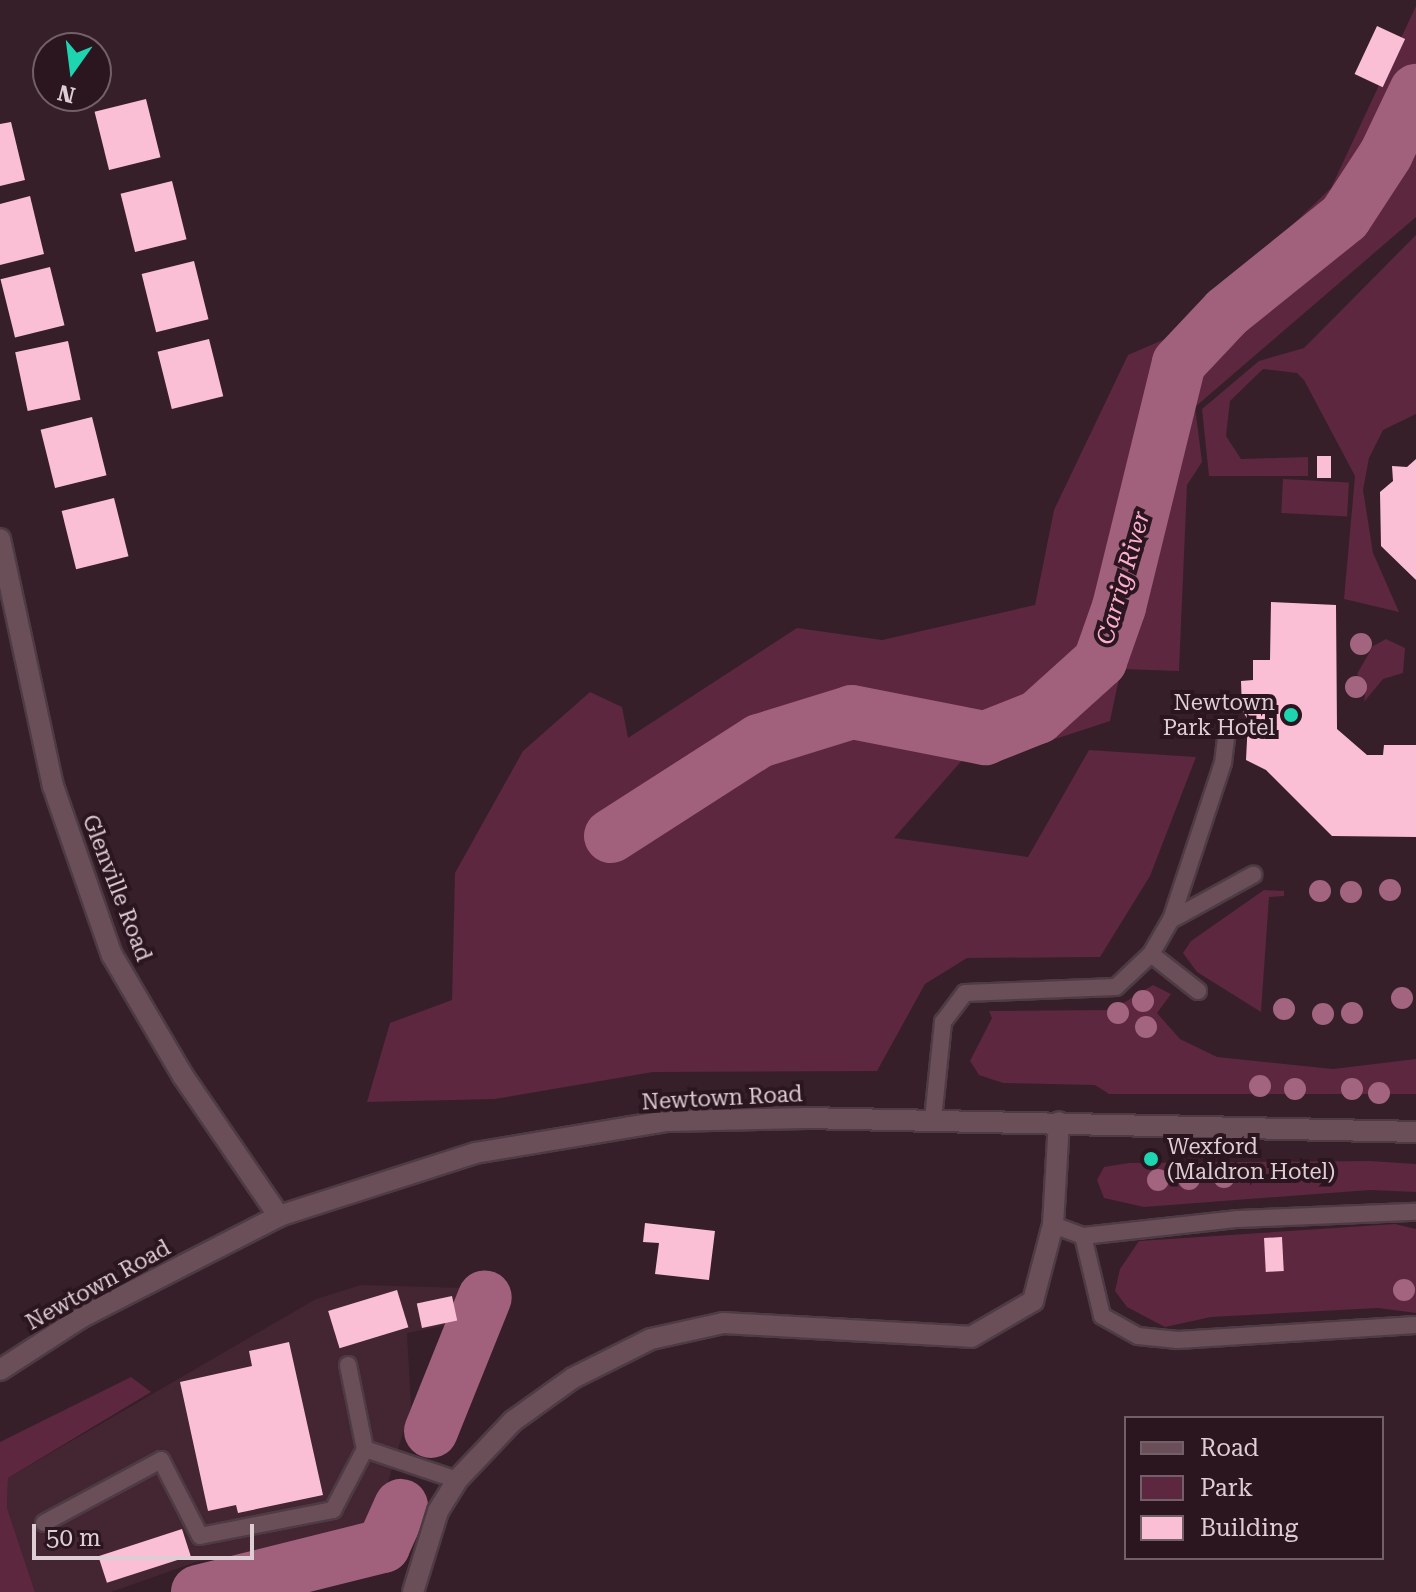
<!DOCTYPE html>
<style>
body{margin:0}
#map{position:relative;width:1416px;height:1592px;overflow:hidden;background:#361f28;font-family:"Roboto Serif",serif}
div>[style]{position:absolute}
.built>*{inset:0;background:#442632}
.green>*{inset:0;background:#5c273f;transform-origin:0 0}
.river>*{height:54px;margin:-27px;padding:0 27px;transform-origin:27px;border-radius:27px;background:#a1607b}
.building>*{inset:0;background:#fabfd5;transform-origin:0 0}
.roads{filter:drop-shadow(2px 0 #4e3b44) drop-shadow(-2px 0 #4e3b44) drop-shadow(0 2px #4e3b44) drop-shadow(0 -2px #4e3b44)}
.lane>*{height:16px;margin:-8px;padding:0 8px;transform-origin:8px;border-radius:8px;background:#6a4f59}
.street>*{height:20px;margin:-10px;padding:0 10px;transform-origin:10px;border-radius:10px;background:#6a4f59}
.secondary>*{height:20px;margin:-10px;padding:0 10px;transform-origin:10px;border-radius:10px;background:#6a4f59}
.trees>*{width:22px;height:22px;margin:-11px;border-radius:50%;background:#a2647e}
.dots>*{width:22px;height:22px;translate:-50% -50%;box-sizing:border-box;border:4px solid #2b151f;border-radius:50%}
span{translate:-50% -50%;white-space:nowrap;text-align:center;line-height:1.15;-webkit-text-stroke:8px #2b151f;paint-order:stroke}
.poi-label{font-size:22px;color:#deced4}
.right{translate:-100% -50%;text-align:right}
.left{translate:0 -50%;text-align:left}
.street-label{font-size:22px;color:#deced4}
.water-label{font-size:24px;color:#fbafcd;font-style:italic}
.legend{position:absolute;left:1124px;top:1416px;width:260px;height:144px;box-sizing:border-box;background:#2b151f;border:2px solid #735f67;margin:0;padding:10px 14px;list-style:none;font-size:24px;color:#deced4}
.legend li{display:flex;align-items:center;gap:16px;height:40px}
.legend b{width:40px;border:2px solid #735f67}
.north{position:absolute;left:32px;top:32px;width:80px;height:80px;box-sizing:border-box;background:#2b151f;border:2px solid #735f67;border-radius:50%;rotate:194deg;font-size:22px;font-weight:700;line-height:32px;text-align:center;color:#deced4}
.north::after{content:'';display:block;margin:auto;width:28px;height:36px;background:#1ed5b1;clip-path:polygon(50% 0,100% 100%,50% 72%,0 100%)}
.scale{position:absolute;left:32px;top:1524px;width:222px;height:36px;box-sizing:border-box;border:4px solid #deced4;border-top:0;padding-left:10px;font-size:24px;line-height:28px;white-space:nowrap;color:#deced4;-webkit-text-stroke:6px #2b151f;paint-order:stroke}
</style>
<div id="map">
<div class="built">
<i style="clip-path:polygon(361px 1285px,461px 1288px,463px 1322px,407px 1333px,411px 1407px,386px 1488px,361px 1529px,341px 1540px,196px 1562px,111px 1592px,35px 1592px,7px 1508px,8px 1478px,316px 1299px)"></i>
</div>
<div class="green">
<i style="clip-path:polygon(1416px 6px,1416px 217px,1195px 407px,1202px 462px,1187px 485px,1179px 671px,1121px 669px,1110px 721px,1031px 747px,964px 758px,894px 838px,1028px 857px,1089px 750px,1196px 757px,1150px 876px,1100px 957px,967px 958px,925px 984px,877px 1071px,653px 1072px,495px 1099px,367px 1102px,390px 1023px,452px 1000px,455px 873px,523px 751px,590px 692px,622px 707px,628px 738px,797px 628px,882px 640px,1035px 605px,1054px 510px,1128px 355px,1179px 333px,1331px 188px)"></i>
<i style="clip-path:polygon(1416px 235px,1416px 414px,1383px 430px,1369px 458px,1363px 490px,1373px 553px,1399px 612px,1344px 599px,1355px 476px,1304px 380px,1297px 373px,1263px 369px,1230px 401px,1226px 436px,1241px 459px,1308px 457px,1308px 476px,1209px 476px,1202px 409px,1259px 361px,1304px 348px)"></i>
<i style="left:1283px;top:479px;width:66px;height:34px;rotate:3deg"></i>
<i style="clip-path:polygon(1386px 639px,1405px 648px,1403px 673px,1383px 679px,1364px 702px,1366px 688px,1357px 674px,1373px 646px)"></i>
<i style="clip-path:polygon(1264px 890px,1284px 891px,1284px 896px,1269px 897px,1261px 1012px,1197px 972px,1183px 953px,1191px 941px)"></i>
<i style="clip-path:polygon(1153px 985px,1171px 994px,1157px 1013px,1180px 1039px,1217px 1057px,1333px 1069px,1416px 1059px,1416px 1094px,1109px 1094px,1095px 1085px,1003px 1083px,979px 1075px,970px 1061px,992px 1018px,989px 1011px,1112px 1010px)"></i>
<i style="clip-path:polygon(1370px 1161px,1416px 1164px,1416px 1192px,1370px 1190px,1144px 1207px,1104px 1198px,1097px 1180px,1104px 1167px,1129px 1163px)"></i>
<i style="clip-path:polygon(1395px 1224px,1416px 1229px,1416px 1313px,1378px 1308px,1211px 1317px,1165px 1327px,1127px 1307px,1115px 1291px,1120px 1269px,1139px 1241px)"></i>
<i style="clip-path:polygon(131px 1377px,151px 1392px,8px 1478px,7px 1508px,35px 1592px,0 1592px,0 1442px)"></i>
</div>
<div class="river">
<i style="left:611px;top:836px;width:176px;rotate:-32.7deg"></i>
<i style="left:759px;top:741px;width:97px;rotate:-17.3deg"></i>
<i style="left:852px;top:712px;width:136px;rotate:11.1deg"></i>
<i style="left:985px;top:738px;width:57px;rotate:-21.6deg"></i>
<i style="left:1038px;top:717px;width:84px;rotate:-42.1deg"></i>
<i style="left:1100px;top:661px;width:57px;rotate:-70.6deg"></i>
<i style="left:1119px;top:607px;width:251px;rotate:-76.2deg"></i>
<i style="left:1179px;top:363px;width:70px;rotate:-46.7deg"></i>
<i style="left:1227px;top:312px;width:151px;rotate:-38.8deg"></i>
<i style="left:1345px;top:217px;width:75px;rotate:-56.9deg"></i>
<i style="left:1386px;top:154px;width:70px;rotate:-64.5deg"></i>
<i style="left:431px;top:1431px;width:144px;rotate:-68.1deg"></i>
<i style="left:198px;top:1592px;width:191px;rotate:-14deg"></i>
<i style="left:383px;top:1546px;width:44px;rotate:-65.8deg"></i>
</div>
<div class="building">
<i style="left:1377px;top:26px;width:31px;height:53px;rotate:25deg"></i>
<i style="left:146px;top:99px;width:60px;height:53px;rotate:76deg"></i>
<i style="clip-path:polygon(11px 122px,25px 180px,0 186px,0 124px)"></i>
<i style="left:172px;top:181px;width:60px;height:53px;rotate:76deg"></i>
<i style="clip-path:polygon(30px 196px,44px 254px,0 265px,0 204px)"></i>
<i style="left:194px;top:261px;width:60px;height:54px;rotate:76deg"></i>
<i style="left:50px;top:267px;width:60px;height:51px;rotate:76deg"></i>
<i style="left:209px;top:339px;width:59px;height:53px;rotate:76deg"></i>
<i style="left:68px;top:341px;width:60px;height:54px;rotate:78deg"></i>
<i style="left:92px;top:417px;width:60px;height:53px;rotate:76deg"></i>
<i style="left:1317px;top:456px;width:14px;height:22px"></i>
<i style="clip-path:polygon(1416px 459px,1416px 580px,1381px 546px,1380px 492px,1393px 481px,1392px 466px,1407px 467px)"></i>
<i style="left:114px;top:498px;width:60px;height:54px;rotate:76deg"></i>
<i style="clip-path:polygon(1271px 602px,1336px 605px,1337px 729px,1367px 755px,1383px 755px,1384px 745px,1416px 745px,1416px 837px,1332px 836px,1266px 770px,1246px 760px,1248px 720px,1242px 710px,1241px 681px,1253px 680px,1253px 660px,1270px 660px)"></i>
<i style="clip-path:polygon(645px 1223px,715px 1231px,709px 1280px,655px 1274px,659px 1243px,643px 1242px)"></i>
<i style="left:1282px;top:1237px;width:34px;height:18px;rotate:87deg"></i>
<i style="left:397px;top:1290px;width:39px;height:72px;rotate:73deg"></i>
<i style="left:452px;top:1296px;width:25px;height:36px;rotate:78deg"></i>
<i style="clip-path:polygon(289px 1342px,323px 1495px,238px 1513px,236px 1505px,208px 1511px,180px 1382px,252px 1366px,249px 1351px)"></i>
<i style="left:182px;top:1529px;width:28px;height:88px;rotate:72deg"></i>
</div>
<div class="roads">
<div class="lane">
<i style="left:1171px;top:920px;width:165px;rotate:-71.7deg"></i>
<i style="left:1223px;top:763px;width:32px;rotate:-83deg"></i>
<i style="left:1151px;top:954px;width:60px;rotate:38.2deg"></i>
<i style="left:933px;top:1119px;width:98px;rotate:-84.1deg"></i>
<i style="left:943px;top:1022px;width:36px;rotate:-53deg"></i>
<i style="left:965px;top:993px;width:151px;rotate:-2.3deg"></i>
<i style="left:1116px;top:987px;width:48px;rotate:-43.3deg"></i>
<i style="left:1151px;top:954px;width:39px;rotate:-60deg"></i>
<i style="left:1171px;top:920px;width:94px;rotate:-28.8deg"></i>
<i style="left:1053px;top:1225px;width:32px;rotate:20deg"></i>
<i style="left:1083px;top:1236px;width:156px;rotate:-6.3deg"></i>
<i style="left:1238px;top:1219px;width:178px;rotate:-2.3deg"></i>
<i style="left:1083px;top:1236px;width:82px;rotate:76.6deg"></i>
<i style="left:1102px;top:1316px;width:41px;rotate:29.1deg"></i>
<i style="left:1138px;top:1336px;width:40px;rotate:5.7deg"></i>
<i style="left:1178px;top:1340px;width:238px;rotate:-3.6deg"></i>
<i style="left:348px;top:1365px;width:86px;rotate:78.6deg"></i>
<i style="left:365px;top:1449px;width:97px;rotate:18.6deg"></i>
<i style="left:44px;top:1523px;width:133px;rotate:-28.3deg"></i>
<i style="left:161px;top:1460px;width:85px;rotate:62.8deg"></i>
<i style="left:200px;top:1536px;width:136px;rotate:-11.1deg"></i>
<i style="left:333px;top:1510px;width:69px;rotate:-62.3deg"></i>
</div>
<div class="street">
<i style="left:413px;top:1592px;width:85px;rotate:-72.8deg"></i>
<i style="left:438px;top:1511px;width:36px;rotate:-58deg"></i>
<i style="left:457px;top:1480px;width:81px;rotate:-46.5deg"></i>
<i style="left:513px;top:1421px;width:74px;rotate:-35.6deg"></i>
<i style="left:573px;top:1378px;width:87px;rotate:-26.6deg"></i>
<i style="left:651px;top:1339px;width:74px;rotate:-12.5deg"></i>
<i style="left:723px;top:1323px;width:248px;rotate:3.2deg"></i>
<i style="left:971px;top:1337px;width:72px;rotate:-30.1deg"></i>
<i style="left:1033px;top:1301px;width:79px;rotate:-75.3deg"></i>
<i style="left:1053px;top:1225px;width:103px;rotate:-86.7deg"></i>
</div>
<div class="secondary">
<i style="left:0;top:539px;width:253px;rotate:77.9deg"></i>
<i style="left:53px;top:786px;width:179px;rotate:70.8deg"></i>
<i style="left:112px;top:955px;width:140px;rotate:59.6deg"></i>
<i style="left:183px;top:1076px;width:170px;rotate:55.6deg"></i>
<i style="left:0;top:1370px;width:98px;rotate:-32.9deg"></i>
<i style="left:82px;top:1317px;width:221px;rotate:-27.1deg"></i>
<i style="left:279px;top:1216px;width:206px;rotate:-17.8deg"></i>
<i style="left:475px;top:1153px;width:195px;rotate:-9.5deg"></i>
<i style="left:667px;top:1121px;width:139px;rotate:-1.2deg"></i>
<i style="left:806px;top:1118px;width:610px;rotate:1.31deg"></i>
</div>
</div>
<div class="trees">
<i style="left:1361px;top:644px"></i>
<i style="left:1356px;top:687px"></i>
<i style="left:1390px;top:890px"></i>
<i style="left:1320px;top:891px"></i>
<i style="left:1351px;top:892px"></i>
<i style="left:1402px;top:998px"></i>
<i style="left:1143px;top:1001px"></i>
<i style="left:1284px;top:1009px"></i>
<i style="left:1118px;top:1013px"></i>
<i style="left:1352px;top:1013px"></i>
<i style="left:1323px;top:1014px"></i>
<i style="left:1146px;top:1027px"></i>
<i style="left:1260px;top:1086px"></i>
<i style="left:1295px;top:1089px"></i>
<i style="left:1352px;top:1089px"></i>
<i style="left:1379px;top:1093px"></i>
<i style="left:1224px;top:1177px"></i>
<i style="left:1189px;top:1179px"></i>
<i style="left:1158px;top:1180px"></i>
<i style="left:1404px;top:1290px"></i>
</div>
<div class="dots">
<i style="left:1291px;top:715px;background:#1ed5b1"></i>
<i style="left:1151px;top:1159px;background:#1ed5b1"></i>
</div>
<div class="poi-label">
<span class="right" style="left:1275px;top:715px">Newtown<br>Park Hotel</span>
<span class="left" style="left:1167px;top:1159px">Wexford<br>(Maldron Hotel)</span>
</div>
<div class="street-label">
<span style="left:117px;top:888px;rotate:69deg">Glenville Road</span>
<span style="left:722px;top:1098px;rotate:-3deg">Newtown Road</span>
<span style="left:98px;top:1285px;rotate:-29deg">Newtown Road</span>
</div>
<div class="water-label">
<span style="left:1124px;top:578px;rotate:-74deg">Carrig River</span>
</div>
<ul class="legend">
<li><b style="height:10px;background:#6a4f59"></b>Road</li>
<li><b style="height:22px;background:#5c273f"></b>Park</li>
<li><b style="height:22px;background:#fabfd5"></b>Building</li>
</ul>
<div class="north">N</div>
<div class="scale">50 m</div>
</div>
